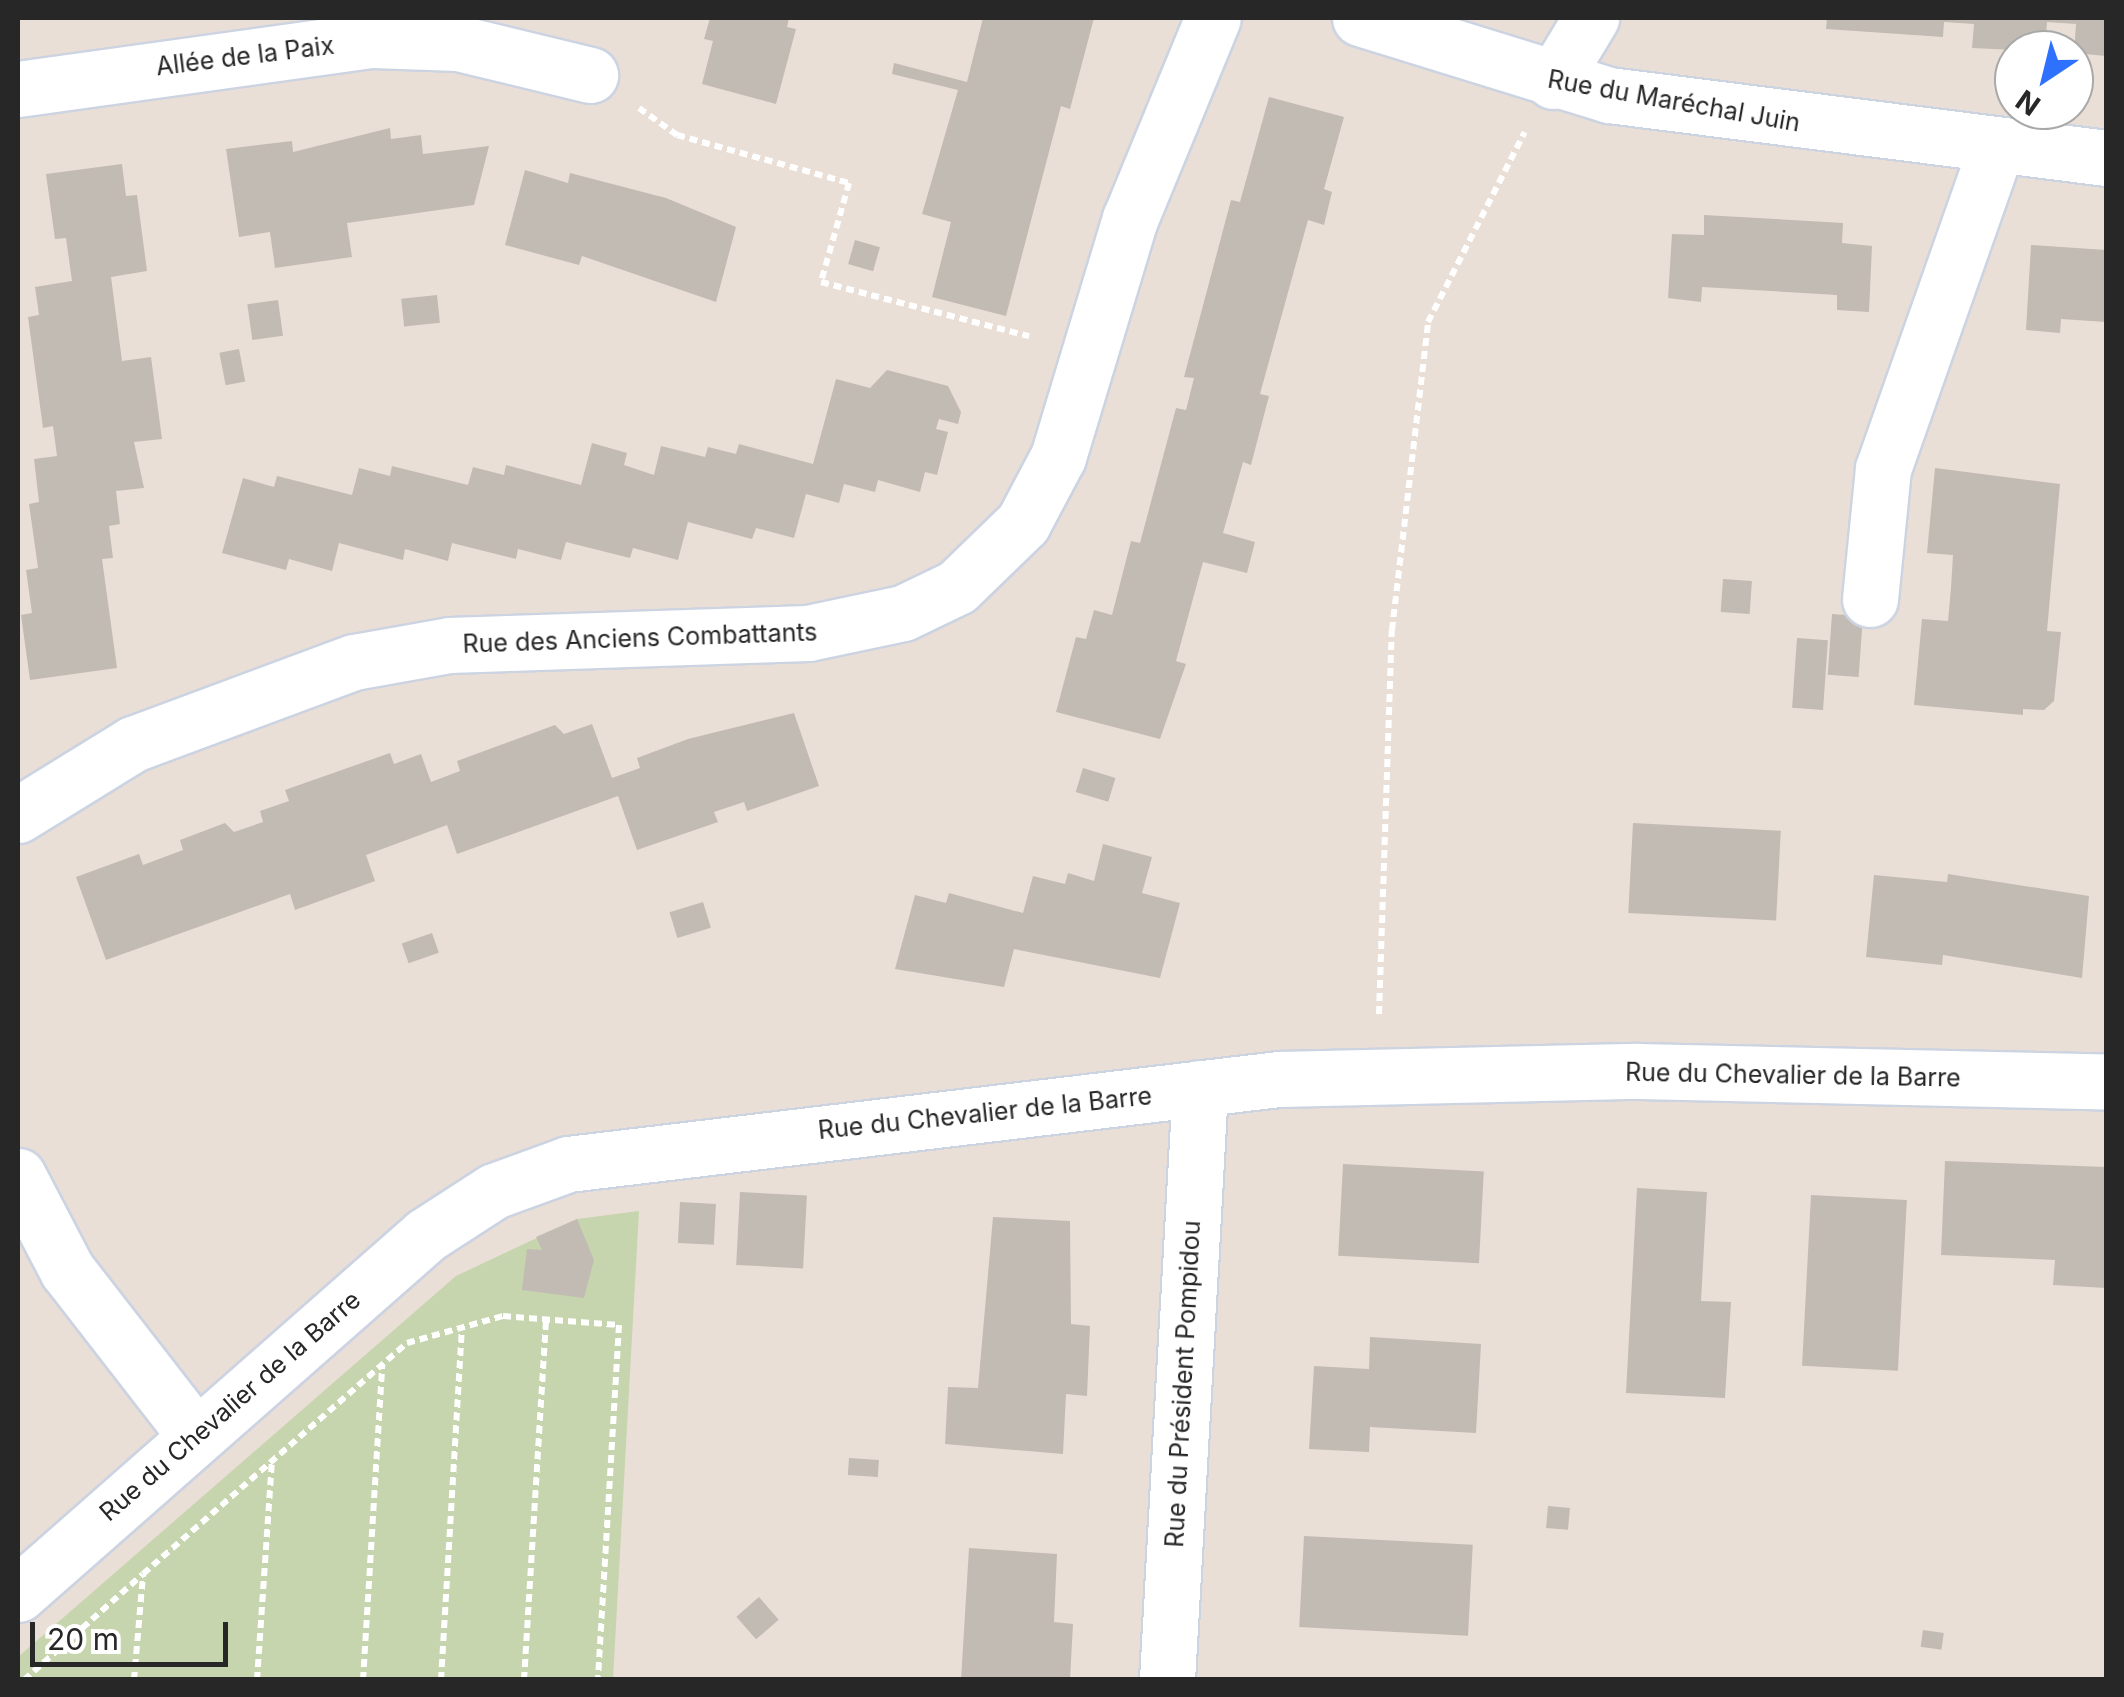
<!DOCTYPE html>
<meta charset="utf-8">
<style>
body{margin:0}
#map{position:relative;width:2124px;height:1697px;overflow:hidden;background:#eadfd7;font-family:Inter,sans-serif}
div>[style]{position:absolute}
.cemetery>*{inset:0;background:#c6d5ad}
.building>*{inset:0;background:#c2bbb3;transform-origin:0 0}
.path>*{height:6px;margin-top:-3px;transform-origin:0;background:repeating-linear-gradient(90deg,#fff 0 8px,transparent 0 13px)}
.roads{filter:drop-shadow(2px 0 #ccd3e1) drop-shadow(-2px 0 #ccd3e1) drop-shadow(0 2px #ccd3e1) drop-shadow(0 -2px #ccd3e1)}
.street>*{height:55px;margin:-27.5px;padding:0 27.5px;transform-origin:27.5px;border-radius:27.5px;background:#fff}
span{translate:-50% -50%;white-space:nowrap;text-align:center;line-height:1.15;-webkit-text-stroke:8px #fff;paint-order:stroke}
.street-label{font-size:25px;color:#272727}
.frame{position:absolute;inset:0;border:20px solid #272727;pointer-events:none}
.north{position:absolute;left:1994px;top:30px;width:100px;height:100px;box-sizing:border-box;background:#fff;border:2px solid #a9a9a9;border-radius:50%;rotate:215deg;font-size:28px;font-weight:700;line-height:40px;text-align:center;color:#272727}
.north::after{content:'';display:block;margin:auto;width:35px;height:45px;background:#2f71ff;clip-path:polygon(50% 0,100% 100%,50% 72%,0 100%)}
.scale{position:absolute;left:30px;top:1622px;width:198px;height:45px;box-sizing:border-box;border:5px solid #272727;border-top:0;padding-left:12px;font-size:30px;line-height:35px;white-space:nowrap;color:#272727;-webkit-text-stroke:8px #fff;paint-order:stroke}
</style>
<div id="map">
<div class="cemetery">
<i style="clip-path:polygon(639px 1211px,613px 1679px,18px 1680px,18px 1657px,456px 1276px,577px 1219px)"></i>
</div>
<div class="building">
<i style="clip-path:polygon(710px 18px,789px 18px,787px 27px,796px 29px,776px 104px,702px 84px,713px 41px,704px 39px)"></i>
<i style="clip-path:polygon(983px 18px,1094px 18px,1070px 109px,1061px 106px,1006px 316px,932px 297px,951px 222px,922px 214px,958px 90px,892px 74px,894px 63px,967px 82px)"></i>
<i style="clip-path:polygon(1827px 18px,2106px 18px,2106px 56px,2074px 53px,2076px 24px,2047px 22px,2045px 50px,2014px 50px,1972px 48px,1974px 24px,1944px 22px,1943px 37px,1826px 29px)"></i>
<i style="clip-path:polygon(1269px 97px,1344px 117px,1324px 189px,1332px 192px,1324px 225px,1308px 220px,1260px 394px,1269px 396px,1251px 465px,1243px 462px,1223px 533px,1255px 542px,1247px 573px,1203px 562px,1176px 661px,1186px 664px,1160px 739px,1056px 712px,1076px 637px,1086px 639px,1094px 610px,1112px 615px,1131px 541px,1140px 543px,1176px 408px,1186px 410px,1194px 378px,1184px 377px,1231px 200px,1240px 202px)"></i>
<i style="clip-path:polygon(390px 128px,391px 139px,421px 135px,423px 154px,489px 146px,474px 205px,347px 223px,352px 257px,275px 268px,270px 232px,239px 237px,226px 149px,292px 141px,293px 152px)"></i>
<i style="clip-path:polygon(122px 164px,126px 196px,137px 195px,147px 271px,111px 277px,122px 361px,151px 357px,162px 439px,134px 442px,144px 488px,116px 491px,120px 524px,109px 526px,113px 558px,102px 559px,117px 668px,30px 680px,21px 615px,32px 613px,26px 570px,38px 568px,29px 504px,39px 502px,34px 459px,57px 456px,53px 426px,43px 428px,28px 317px,39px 315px,35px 287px,72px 281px,66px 238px,55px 239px,46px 174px)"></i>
<i style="clip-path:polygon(525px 170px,568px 183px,570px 173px,666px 198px,736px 227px,716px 302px,582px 256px,579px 265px,505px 245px)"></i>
<i style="clip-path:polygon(1704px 215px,1843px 223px,1842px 243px,1872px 246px,1869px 312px,1837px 310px,1837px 295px,1702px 287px,1701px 302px,1668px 298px,1672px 234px,1704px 235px)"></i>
<i style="left:855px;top:240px;width:26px;height:25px;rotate:16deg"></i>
<i style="clip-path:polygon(2031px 245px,2106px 250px,2106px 322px,2061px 319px,2060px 333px,2026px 330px)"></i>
<i style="left:437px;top:295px;width:28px;height:36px;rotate:84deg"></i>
<i style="left:278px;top:300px;width:36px;height:31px;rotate:82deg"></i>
<i style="left:239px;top:349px;width:33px;height:20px;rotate:79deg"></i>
<i style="clip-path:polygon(887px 370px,948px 386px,961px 412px,958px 424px,939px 419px,936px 429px,948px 432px,937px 475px,925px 472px,920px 492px,878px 480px,875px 492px,844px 484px,839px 503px,806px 494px,794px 538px,756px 528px,752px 539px,688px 522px,678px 560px,633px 548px,630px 558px,566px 542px,561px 560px,518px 549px,516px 559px,452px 543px,448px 561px,405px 549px,403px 560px,339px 543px,332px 571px,289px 559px,286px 570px,222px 553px,243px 478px,274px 487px,277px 476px,352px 495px,359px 468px,390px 476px,392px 466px,468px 485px,473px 467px,504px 475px,506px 465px,581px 485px,592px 443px,627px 453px,624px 465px,654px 475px,661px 446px,705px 457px,708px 447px,736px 454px,739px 444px,813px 464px,836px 379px,870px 388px)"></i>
<i style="clip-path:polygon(1935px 468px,2060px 484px,2047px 631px,2061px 632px,2054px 701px,2044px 710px,2023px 709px,2023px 715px,1914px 705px,1922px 619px,1948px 621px,1951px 588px,1953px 555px,1927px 553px)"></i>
<i style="left:1723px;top:579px;width:29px;height:33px;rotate:4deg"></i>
<i style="left:1832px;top:614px;width:31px;height:61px;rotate:4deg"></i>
<i style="left:1797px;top:638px;width:31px;height:70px;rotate:4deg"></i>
<i style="clip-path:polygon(794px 713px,819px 786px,747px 811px,744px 802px,714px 812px,718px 822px,637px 850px,618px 796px,457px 854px,447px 825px,366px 855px,375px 881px,295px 910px,290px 894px,106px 960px,76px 877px,139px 854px,143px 865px,183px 850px,180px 840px,225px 823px,234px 832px,263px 822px,260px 811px,289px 801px,285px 790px,390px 753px,394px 764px,421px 754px,431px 782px,460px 771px,457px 761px,555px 725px,564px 734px,592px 724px,612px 778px,640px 768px,637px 758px,688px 739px)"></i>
<i style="left:1083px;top:768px;width:34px;height:25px;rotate:17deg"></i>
<i style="left:1633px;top:823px;width:148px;height:90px;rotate:3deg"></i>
<i style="clip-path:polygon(1103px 844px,1152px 857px,1142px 893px,1180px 903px,1160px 978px,1014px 949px,1004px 987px,895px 969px,915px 895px,946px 903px,949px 893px,1023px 913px,1033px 876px,1065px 884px,1068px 873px,1094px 881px)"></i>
<i style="clip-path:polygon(1948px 874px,2089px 896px,2082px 978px,1943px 955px,1942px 965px,1866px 957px,1874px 875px,1947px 882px)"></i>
<i style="left:703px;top:902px;width:27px;height:35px;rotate:73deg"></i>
<i style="left:432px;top:933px;width:21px;height:32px;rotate:71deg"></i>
<i style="clip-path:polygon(1945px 1161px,2106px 1167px,2106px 1288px,2053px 1285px,2055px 1260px,1941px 1255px)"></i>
<i style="left:1343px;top:1164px;width:141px;height:92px;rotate:3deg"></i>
<i style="clip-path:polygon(1637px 1188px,1707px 1192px,1701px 1301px,1731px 1302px,1725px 1398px,1626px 1393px)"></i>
<i style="left:740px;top:1192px;width:67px;height:73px;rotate:3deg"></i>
<i style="left:1811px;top:1195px;width:96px;height:171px;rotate:3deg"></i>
<i style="left:680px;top:1202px;width:36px;height:41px;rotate:3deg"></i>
<i style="clip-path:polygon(993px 1217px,1070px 1221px,1071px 1324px,1090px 1326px,1087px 1396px,1066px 1394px,1063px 1454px,945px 1444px,948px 1387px,978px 1388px)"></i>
<i style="clip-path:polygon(577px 1219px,594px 1260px,584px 1298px,522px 1290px,527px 1249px,542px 1250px,536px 1237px)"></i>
<i style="clip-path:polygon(1370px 1337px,1481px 1344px,1476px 1433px,1370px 1427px,1369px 1452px,1309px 1449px,1314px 1366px,1369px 1369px)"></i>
<i style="left:849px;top:1458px;width:30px;height:17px;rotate:4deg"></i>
<i style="left:1548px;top:1506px;width:22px;height:22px;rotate:5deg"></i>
<i style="left:1304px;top:1536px;width:169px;height:91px;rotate:3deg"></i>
<i style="clip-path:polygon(969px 1548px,1057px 1554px,1054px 1622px,1073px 1624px,1070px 1680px,961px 1680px)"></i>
<i style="left:759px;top:1597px;width:30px;height:30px;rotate:49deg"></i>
<i style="left:1923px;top:1630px;width:21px;height:17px;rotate:8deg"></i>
</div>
<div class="path">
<i style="left:639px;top:108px;width:47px;rotate:35.4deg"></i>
<i style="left:677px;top:135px;width:179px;rotate:15.6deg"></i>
<i style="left:849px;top:183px;width:103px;rotate:105.8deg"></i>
<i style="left:821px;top:282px;width:215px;rotate:14.6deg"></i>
<i style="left:1379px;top:1014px;width:384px;rotate:-88.1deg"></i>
<i style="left:1392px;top:630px;width:310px;rotate:-83.3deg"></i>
<i style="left:1428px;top:322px;width:213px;rotate:-63deg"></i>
<i style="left:24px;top:1680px;width:159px;rotate:-41.7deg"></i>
<i style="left:134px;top:1680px;width:106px;rotate:-85.1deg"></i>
<i style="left:143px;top:1574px;width:351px;rotate:-41.2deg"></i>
<i style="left:407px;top:1343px;width:100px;rotate:-15.7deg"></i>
<i style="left:503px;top:1316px;width:116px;rotate:4.4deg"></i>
<i style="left:619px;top:1325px;width:356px;rotate:93.4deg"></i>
<i style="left:257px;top:1680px;width:220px;rotate:-86.1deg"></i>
<i style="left:363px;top:1680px;width:315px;rotate:-86.5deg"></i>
<i style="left:441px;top:1680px;width:354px;rotate:-86.6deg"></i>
<i style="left:524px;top:1680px;width:362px;rotate:-86.5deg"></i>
</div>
<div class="roads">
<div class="street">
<i style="left:1360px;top:18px;width:261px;rotate:17.2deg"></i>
<i style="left:1609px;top:95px;width:501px;rotate:7.22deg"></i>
<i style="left:1553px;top:81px;width:74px;rotate:-58.9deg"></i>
<i style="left:18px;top:89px;width:358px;rotate:-7.9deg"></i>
<i style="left:373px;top:40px;width:85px;rotate:2deg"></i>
<i style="left:458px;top:43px;width:136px;rotate:13.6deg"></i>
<i style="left:1870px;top:599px;width:131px;rotate:-84.3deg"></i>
<i style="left:1883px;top:469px;width:340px;rotate:-70.6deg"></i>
<i style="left:18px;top:815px;width:135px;rotate:-31.7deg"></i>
<i style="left:133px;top:744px;width:236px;rotate:-20.4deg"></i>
<i style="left:354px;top:662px;width:97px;rotate:-10.1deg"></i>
<i style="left:449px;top:645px;width:359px;rotate:-1.9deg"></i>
<i style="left:808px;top:633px;width:97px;rotate:-11.9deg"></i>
<i style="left:903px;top:613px;width:60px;rotate:-25.7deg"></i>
<i style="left:957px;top:587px;width:92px;rotate:-44.1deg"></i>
<i style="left:1023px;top:523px;width:75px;rotate:-62.1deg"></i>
<i style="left:1058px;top:457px;width:249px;rotate:-73.2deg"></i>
<i style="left:1130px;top:219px;width:217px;rotate:-67.6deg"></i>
<i style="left:18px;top:1176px;width:106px;rotate:62.5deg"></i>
<i style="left:67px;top:1270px;width:209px;rotate:52.2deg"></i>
<i style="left:18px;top:1594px;width:543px;rotate:-41.34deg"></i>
<i style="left:426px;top:1235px;width:81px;rotate:-32.9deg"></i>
<i style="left:494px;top:1191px;width:79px;rotate:-20deg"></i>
<i style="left:568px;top:1164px;width:716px;rotate:-6.82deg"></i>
<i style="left:1279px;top:1079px;width:359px;rotate:-1.3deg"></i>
<i style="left:1638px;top:1071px;width:468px;rotate:1.3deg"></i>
<i style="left:1167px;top:1680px;width:593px;rotate:-86.81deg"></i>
</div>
</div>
<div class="street-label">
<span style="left:245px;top:56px;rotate:-7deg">Allée de la Paix</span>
<span style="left:1674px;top:101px;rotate:10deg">Rue du Maréchal Juin</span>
<span style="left:640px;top:638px;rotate:-2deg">Rue des Anciens Combattants</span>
<span style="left:1793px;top:1075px;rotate:1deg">Rue du Chevalier de la Barre</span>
<span style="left:985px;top:1113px;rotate:-6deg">Rue du Chevalier de la Barre</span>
<span style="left:1183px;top:1384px;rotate:-87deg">Rue du Président Pompidou</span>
<span style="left:230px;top:1406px;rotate:-41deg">Rue du Chevalier de la Barre</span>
</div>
<div class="frame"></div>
<div class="north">N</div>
<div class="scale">20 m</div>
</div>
